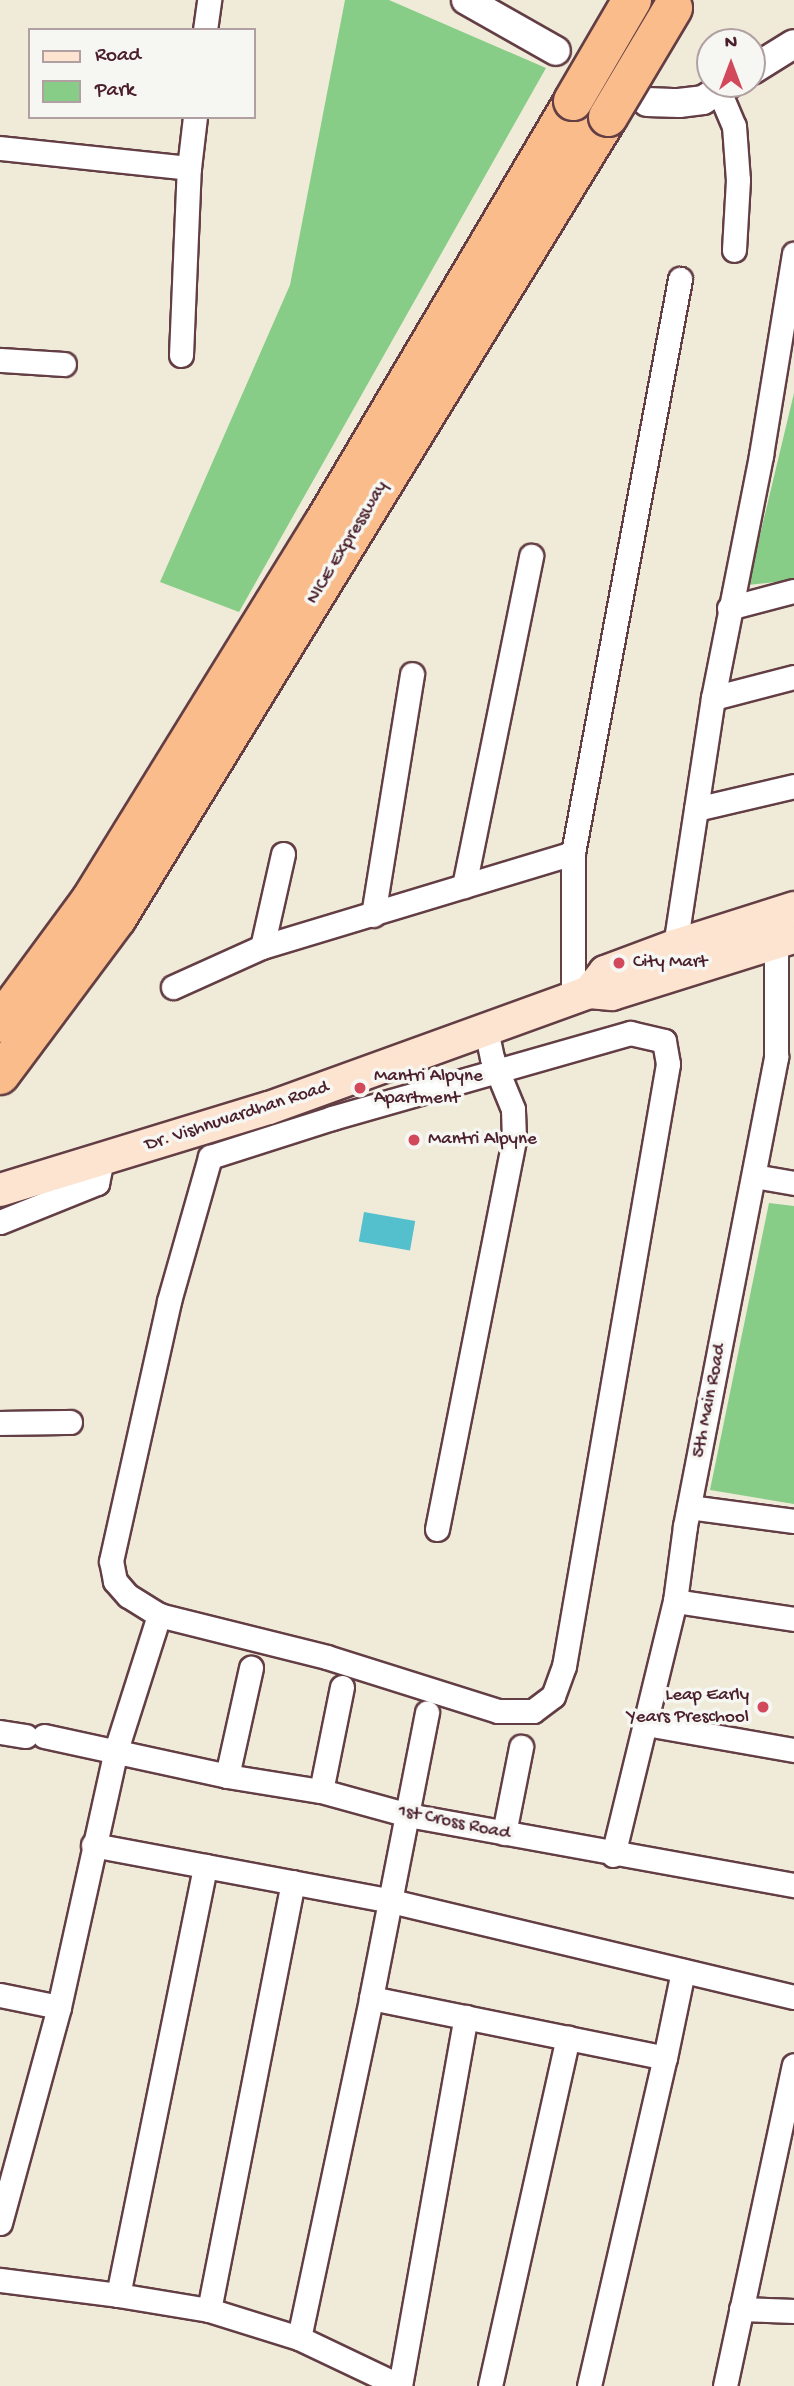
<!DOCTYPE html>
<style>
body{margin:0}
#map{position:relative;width:794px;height:2386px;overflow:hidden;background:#f0ebd8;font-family:"Gochi Hand",sans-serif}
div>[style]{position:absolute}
.green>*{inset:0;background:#88cd87}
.water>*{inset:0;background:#54c0cd;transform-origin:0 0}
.roads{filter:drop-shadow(2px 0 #633e45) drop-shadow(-2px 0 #633e45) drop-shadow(0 2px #633e45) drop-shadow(0 -2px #633e45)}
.minor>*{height:23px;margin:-11.5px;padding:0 11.5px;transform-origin:11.5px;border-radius:11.5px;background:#fff}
.tertiary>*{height:28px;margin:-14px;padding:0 14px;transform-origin:14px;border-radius:14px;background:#fff}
.secondary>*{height:32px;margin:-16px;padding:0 16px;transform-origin:16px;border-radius:16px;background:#fde4d0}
.motorway>*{height:38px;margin:-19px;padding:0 19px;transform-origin:19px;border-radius:19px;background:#f9bc8a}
.bridges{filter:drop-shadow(2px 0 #633e45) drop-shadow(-2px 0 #633e45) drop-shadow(0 2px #633e45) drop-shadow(0 -2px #633e45)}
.motorway-bridge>*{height:38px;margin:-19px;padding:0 19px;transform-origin:19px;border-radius:19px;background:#f9bc8a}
.dots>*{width:19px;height:19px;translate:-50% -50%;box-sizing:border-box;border:4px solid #f6f6f2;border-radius:50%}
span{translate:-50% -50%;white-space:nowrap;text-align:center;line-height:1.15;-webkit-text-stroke:7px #f6f6f2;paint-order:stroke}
.street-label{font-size:19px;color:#4a1f2b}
.poi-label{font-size:19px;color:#4a1f2b}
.left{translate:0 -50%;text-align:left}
.right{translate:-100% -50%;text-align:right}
.legend{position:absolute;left:28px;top:28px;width:228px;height:91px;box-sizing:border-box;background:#f6f6f2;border:2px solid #b1a0a2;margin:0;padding:9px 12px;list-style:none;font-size:21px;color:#4a1f2b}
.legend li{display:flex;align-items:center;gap:14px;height:35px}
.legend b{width:35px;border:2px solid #b1a0a2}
.north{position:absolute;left:696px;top:28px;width:70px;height:70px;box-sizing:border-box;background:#f6f6f2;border:2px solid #b1a0a2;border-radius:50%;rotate:0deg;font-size:19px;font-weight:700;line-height:28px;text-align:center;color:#4a1f2b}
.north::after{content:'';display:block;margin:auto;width:24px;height:32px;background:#d1495b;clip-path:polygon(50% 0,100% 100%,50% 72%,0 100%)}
</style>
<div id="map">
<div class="green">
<i style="clip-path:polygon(345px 0,389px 0,546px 68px,239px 612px,160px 582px,290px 285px)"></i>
<i style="clip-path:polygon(794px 393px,794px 580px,748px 585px)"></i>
<i style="clip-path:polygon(769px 1203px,794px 1206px,794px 1504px,710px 1490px)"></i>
</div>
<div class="water">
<i style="left:364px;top:1212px;width:52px;height:30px;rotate:10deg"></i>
</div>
<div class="roads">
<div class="minor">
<i style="left:205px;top:30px;width:30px;rotate:-82deg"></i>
<i style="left:719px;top:91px;width:38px;rotate:67deg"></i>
<i style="left:734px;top:126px;width:54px;rotate:85.8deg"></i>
<i style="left:738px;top:180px;width:70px;rotate:93.3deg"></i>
<i style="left:0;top:148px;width:190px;rotate:6deg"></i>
<i style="left:181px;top:355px;width:187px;rotate:-87.6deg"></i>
<i style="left:189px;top:168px;width:51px;rotate:-83.3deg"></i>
<i style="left:0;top:360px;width:64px;rotate:3.6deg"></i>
<i style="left:729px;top:608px;width:67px;rotate:-14.7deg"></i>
<i style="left:713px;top:698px;width:84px;rotate:-14.5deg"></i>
<i style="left:696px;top:809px;width:101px;rotate:-13.2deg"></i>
<i style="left:573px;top:853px;width:584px;rotate:-79.44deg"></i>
<i style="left:283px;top:854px;width:95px;rotate:102.7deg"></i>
<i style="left:262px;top:947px;width:325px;rotate:-16.8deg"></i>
<i style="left:573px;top:853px;width:145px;rotate:90deg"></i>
<i style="left:464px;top:886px;width:337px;rotate:-78.5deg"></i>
<i style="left:373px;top:915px;width:244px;rotate:-80.8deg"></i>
<i style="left:675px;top:946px;width:251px;rotate:-81.3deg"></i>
<i style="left:713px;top:698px;width:248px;rotate:-78.8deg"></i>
<i style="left:761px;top:455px;width:204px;rotate:-80.7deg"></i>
<i style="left:173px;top:987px;width:98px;rotate:-24.2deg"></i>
<i style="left:630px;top:1033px;width:35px;rotate:13deg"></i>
<i style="left:664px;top:1041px;width:23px;rotate:80deg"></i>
<i style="left:668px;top:1064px;width:611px;rotate:99.8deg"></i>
<i style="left:564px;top:1666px;width:32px;rotate:110deg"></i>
<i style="left:553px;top:1696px;width:25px;rotate:143deg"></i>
<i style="left:533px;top:1711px;width:35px;rotate:180deg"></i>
<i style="left:498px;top:1711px;width:179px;rotate:-162.5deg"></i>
<i style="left:327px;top:1657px;width:173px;rotate:-166deg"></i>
<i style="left:159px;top:1615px;width:36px;rotate:-148deg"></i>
<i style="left:128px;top:1596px;width:20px;rotate:-131deg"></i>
<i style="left:115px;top:1581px;width:20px;rotate:-101deg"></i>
<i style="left:111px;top:1561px;width:266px;rotate:-77.4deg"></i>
<i style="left:169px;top:1301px;width:150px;rotate:-74.1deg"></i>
<i style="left:210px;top:1157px;width:128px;rotate:-17.7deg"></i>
<i style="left:332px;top:1118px;width:310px;rotate:-15.9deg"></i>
<i style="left:754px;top:1176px;width:41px;rotate:9.9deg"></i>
<i style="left:0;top:1222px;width:105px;rotate:-21.9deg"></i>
<i style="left:97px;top:1183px;width:24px;rotate:-78deg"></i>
<i style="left:0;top:1423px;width:70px;rotate:-0.8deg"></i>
<i style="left:689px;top:1507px;width:106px;rotate:7.6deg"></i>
<i style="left:437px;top:1529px;width:398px;rotate:-78.8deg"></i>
<i style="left:514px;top:1139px;width:30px;rotate:-92deg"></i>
<i style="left:513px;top:1109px;width:55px;rotate:-112.4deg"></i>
<i style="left:492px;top:1058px;width:30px;rotate:-102deg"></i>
<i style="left:675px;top:1601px;width:120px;rotate:8.6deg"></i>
<i style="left:646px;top:1724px;width:150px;rotate:10deg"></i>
<i style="left:0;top:1732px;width:26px;rotate:9deg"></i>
<i style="left:44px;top:1736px;width:187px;rotate:12.3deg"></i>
<i style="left:227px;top:1776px;width:95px;rotate:9.1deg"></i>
<i style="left:321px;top:1791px;width:90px;rotate:15.4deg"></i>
<i style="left:408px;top:1815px;width:392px;rotate:10.3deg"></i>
<i style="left:227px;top:1776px;width:111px;rotate:-77.5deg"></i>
<i style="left:321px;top:1791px;width:106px;rotate:-78.6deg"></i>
<i style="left:504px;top:1833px;width:88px;rotate:-78.8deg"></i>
<i style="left:93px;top:1845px;width:303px;rotate:10.6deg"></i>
<i style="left:391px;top:1901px;width:414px;rotate:13.4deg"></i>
<i style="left:613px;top:1855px;width:261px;rotate:-76.3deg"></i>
<i style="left:675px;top:1601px;width:76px;rotate:-82.4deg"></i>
<i style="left:685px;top:1526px;width:478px;rotate:-79deg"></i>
<i style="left:776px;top:1057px;width:114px;rotate:-90deg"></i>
<i style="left:0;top:1995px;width:60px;rotate:11.5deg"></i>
<i style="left:371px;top:1998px;width:300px;rotate:11.5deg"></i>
<i style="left:665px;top:2058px;width:89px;rotate:-78.3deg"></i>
<i style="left:0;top:2223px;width:224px;rotate:-74.7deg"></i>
<i style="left:59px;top:2007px;width:263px;rotate:-77.5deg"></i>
<i style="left:116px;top:1750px;width:142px;rotate:-72.3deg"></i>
<i style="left:0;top:2280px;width:119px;rotate:7.2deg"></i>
<i style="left:118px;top:2295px;width:438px;rotate:-78.5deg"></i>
<i style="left:118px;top:2295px;width:92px;rotate:9.4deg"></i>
<i style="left:209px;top:2310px;width:436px;rotate:-78.9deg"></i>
<i style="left:741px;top:2309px;width:53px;rotate:2.2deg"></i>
<i style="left:209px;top:2310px;width:94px;rotate:17.3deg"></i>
<i style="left:299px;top:2338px;width:112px;rotate:25.4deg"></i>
<i style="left:299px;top:2338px;width:348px;rotate:-78deg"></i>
<i style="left:371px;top:1998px;width:291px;rotate:-78.9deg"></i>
<i style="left:400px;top:2386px;width:375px;rotate:-79.9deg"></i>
<i style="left:490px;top:2386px;width:357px;rotate:-77.4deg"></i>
<i style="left:589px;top:2386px;width:337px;rotate:-77deg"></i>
<i style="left:725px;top:2386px;width:328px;rotate:-77.9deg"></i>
</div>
<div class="tertiary">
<i style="left:466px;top:0;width:103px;rotate:29.5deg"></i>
<i style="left:752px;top:70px;width:49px;rotate:-31.8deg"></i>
<i style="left:647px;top:102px;width:32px;rotate:2deg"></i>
<i style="left:679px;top:103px;width:24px;rotate:-7deg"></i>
<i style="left:703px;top:100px;width:31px;rotate:-32deg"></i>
</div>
<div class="secondary">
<i style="left:589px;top:992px;width:26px;rotate:-51deg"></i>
<i style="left:605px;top:972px;width:75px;rotate:-20.4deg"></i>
<i style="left:675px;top:946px;width:125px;rotate:-17.7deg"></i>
<i style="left:0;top:1190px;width:281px;rotate:-17deg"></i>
<i style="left:269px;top:1108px;width:340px;rotate:-19.9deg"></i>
<i style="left:589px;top:992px;width:23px;rotate:5deg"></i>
<i style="left:612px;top:994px;width:191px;rotate:-17.4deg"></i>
</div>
<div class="motorway">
<i style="left:0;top:1023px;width:152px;rotate:-53.6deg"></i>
<i style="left:90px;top:901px;width:441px;rotate:-58.3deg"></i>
<i style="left:322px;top:526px;width:494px;rotate:-59.4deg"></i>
<i style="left:0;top:1075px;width:196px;rotate:-53.3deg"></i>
<i style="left:117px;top:918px;width:940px;rotate:-58.49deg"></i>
</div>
</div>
<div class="bridges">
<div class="motorway-bridge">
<i style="left:573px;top:101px;width:117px;rotate:-59.7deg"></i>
<i style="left:608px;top:117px;width:127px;rotate:-59.2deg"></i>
</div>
</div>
<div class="dots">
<i style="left:619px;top:963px;background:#d1495b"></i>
<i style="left:360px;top:1088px;background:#d1495b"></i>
<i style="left:414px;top:1140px;background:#d1495b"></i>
<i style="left:763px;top:1707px;background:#d1495b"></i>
</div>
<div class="street-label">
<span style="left:348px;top:543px;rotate:-59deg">NICE Expressway</span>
<span style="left:237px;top:1117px;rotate:-18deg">Dr. Vishnuvardhan Road</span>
<span style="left:710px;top:1401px;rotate:-79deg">5th Main Road</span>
<span style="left:454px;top:1823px;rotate:12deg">1st Cross Road</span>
</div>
<div class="poi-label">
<span class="left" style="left:633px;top:963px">City Mart</span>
<span class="left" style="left:374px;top:1088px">Mantri Alpyne<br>Apartment</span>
<span class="left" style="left:428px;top:1140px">Mantri Alpyne</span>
<span class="right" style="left:749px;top:1707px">Leap Early<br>Years Preschool</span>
</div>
<ul class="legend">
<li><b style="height:9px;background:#fde4d0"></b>Road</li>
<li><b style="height:19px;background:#88cd87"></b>Park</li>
</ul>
<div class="north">N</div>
</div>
